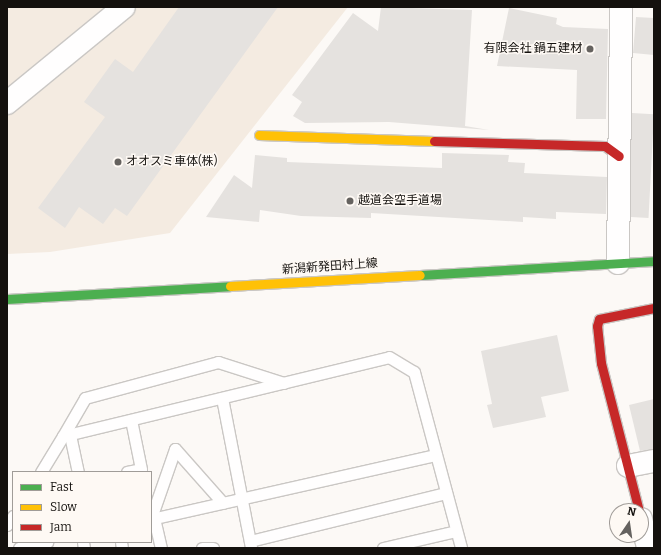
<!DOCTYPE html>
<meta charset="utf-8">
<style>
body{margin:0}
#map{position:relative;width:661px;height:555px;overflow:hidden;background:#fcf9f6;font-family:Bitter,"Noto Sans JP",serif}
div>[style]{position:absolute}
.built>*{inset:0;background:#f4ebe1}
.building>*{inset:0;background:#e5e2df;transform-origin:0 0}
.roads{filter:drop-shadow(1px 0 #cac7c4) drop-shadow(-1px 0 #cac7c4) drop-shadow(0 1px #cac7c4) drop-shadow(0 -1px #cac7c4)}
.lane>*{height:11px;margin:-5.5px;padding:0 5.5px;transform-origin:5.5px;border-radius:5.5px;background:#fffefe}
.street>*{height:22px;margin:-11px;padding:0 11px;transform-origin:11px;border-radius:11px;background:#fffefe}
.fast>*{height:9px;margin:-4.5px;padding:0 4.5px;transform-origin:4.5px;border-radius:4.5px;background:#4caf50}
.slow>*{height:9px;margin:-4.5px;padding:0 4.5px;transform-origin:4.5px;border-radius:4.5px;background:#ffc107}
.jam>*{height:9px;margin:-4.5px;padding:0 4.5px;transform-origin:4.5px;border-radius:4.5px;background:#c62828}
.dots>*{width:11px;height:11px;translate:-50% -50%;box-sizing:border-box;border:2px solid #fef9f4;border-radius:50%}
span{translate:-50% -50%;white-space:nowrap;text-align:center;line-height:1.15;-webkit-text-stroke:3px #fef9f4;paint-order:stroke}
.poi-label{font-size:12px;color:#14110e}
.right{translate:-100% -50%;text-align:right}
.left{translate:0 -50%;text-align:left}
.street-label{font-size:12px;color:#14110e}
.frame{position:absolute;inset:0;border:8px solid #14110e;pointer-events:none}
.legend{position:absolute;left:12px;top:471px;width:140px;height:72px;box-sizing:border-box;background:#fef9f4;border:1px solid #a09c98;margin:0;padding:5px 7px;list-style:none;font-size:12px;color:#14110e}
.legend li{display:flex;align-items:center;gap:8px;height:20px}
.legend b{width:20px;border:1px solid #a09c98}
.north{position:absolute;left:609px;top:503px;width:40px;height:40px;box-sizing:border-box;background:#fef9f4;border:1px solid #a09c98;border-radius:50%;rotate:13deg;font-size:11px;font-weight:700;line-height:16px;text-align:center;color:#14110e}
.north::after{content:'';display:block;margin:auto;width:14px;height:18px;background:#65625f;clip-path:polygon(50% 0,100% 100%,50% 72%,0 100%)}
</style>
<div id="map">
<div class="built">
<i style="clip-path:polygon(7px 7px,348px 7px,170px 233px,50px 252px,7px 254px)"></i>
</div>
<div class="building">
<i style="clip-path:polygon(179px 7px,278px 7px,127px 216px,115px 208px,103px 224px,79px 207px,65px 228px,38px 208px,105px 117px,84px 102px,115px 59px,133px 72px)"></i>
<i style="clip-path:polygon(381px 7px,472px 10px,465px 126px,489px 130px,389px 122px,305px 123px,293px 116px,302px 102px,292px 95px,353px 13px,378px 31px)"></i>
<i style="clip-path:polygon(509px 8px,557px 18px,556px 24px,563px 27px,608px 29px,606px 119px,576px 119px,577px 70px,497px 66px)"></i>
<i style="clip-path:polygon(636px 17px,654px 18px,654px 55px,633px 53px)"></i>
<i style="left:632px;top:113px;width:22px;height:104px;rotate:3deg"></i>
<i style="clip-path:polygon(442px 153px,509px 155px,508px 162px,525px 163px,524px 173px,607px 177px,606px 214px,556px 212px,556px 219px,523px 217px,523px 222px,371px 213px,371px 218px,301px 216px,260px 210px,259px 222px,206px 217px,234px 175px,252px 188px,255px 155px,287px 158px,287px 162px,442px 168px)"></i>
<i style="clip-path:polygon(557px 335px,569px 391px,541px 397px,546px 417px,493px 428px,487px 405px,492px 404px,481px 351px)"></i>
<i style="clip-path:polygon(654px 399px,654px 449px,640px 451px,629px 405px)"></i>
</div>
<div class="roads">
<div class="lane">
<i style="left:222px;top:398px;width:152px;rotate:79deg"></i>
<i style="left:70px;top:435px;width:38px;rotate:78deg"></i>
<i style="left:63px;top:436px;width:44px;rotate:-59.9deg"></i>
<i style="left:85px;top:398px;width:138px;rotate:-15.1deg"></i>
<i style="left:218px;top:362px;width:69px;rotate:17.7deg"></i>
<i style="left:41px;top:472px;width:42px;rotate:-58.6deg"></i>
<i style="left:63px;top:436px;width:335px;rotate:-13.6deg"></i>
<i style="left:389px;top:357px;width:29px;rotate:31deg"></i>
<i style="left:414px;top:372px;width:182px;rotate:75deg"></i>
<i style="left:127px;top:472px;width:14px;rotate:-12deg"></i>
<i style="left:141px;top:469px;width:50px;rotate:-101.5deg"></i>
<i style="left:151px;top:518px;width:73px;rotate:-70.8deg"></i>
<i style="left:175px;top:449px;width:72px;rotate:48.4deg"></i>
<i style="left:154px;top:518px;width:31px;rotate:77deg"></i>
<i style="left:151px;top:519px;width:292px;rotate:-12.7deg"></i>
<i style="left:7px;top:525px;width:11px;rotate:-56deg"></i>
<i style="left:250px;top:541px;width:202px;rotate:-13.8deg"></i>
<i style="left:83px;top:542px;width:6px;rotate:81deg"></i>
<i style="left:121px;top:542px;width:6px;rotate:81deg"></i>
<i style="left:19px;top:548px;width:29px;rotate:-12deg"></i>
<i style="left:202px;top:548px;width:11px"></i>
<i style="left:383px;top:548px;width:75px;rotate:-13.1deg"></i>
</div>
<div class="street">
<i style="left:7px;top:103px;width:151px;rotate:-39.4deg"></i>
<i style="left:618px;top:263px;width:256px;rotate:-89.3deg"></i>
<i style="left:628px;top:466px;width:26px;rotate:-11deg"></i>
<i style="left:641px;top:519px;width:30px;rotate:76deg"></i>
</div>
<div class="fast">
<i style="left:420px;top:275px;width:234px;rotate:-3.4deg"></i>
<i style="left:7px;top:299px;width:223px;rotate:-3.3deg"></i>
</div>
<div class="slow">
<i style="left:259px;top:135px;width:175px;rotate:2deg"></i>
<i style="left:230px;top:286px;width:190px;rotate:-3.3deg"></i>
</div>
<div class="jam">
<i style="left:434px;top:141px;width:171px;rotate:1.7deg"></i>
<i style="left:605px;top:146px;width:17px;rotate:36deg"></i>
<i style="left:639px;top:511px;width:153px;rotate:-104.4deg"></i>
<i style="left:601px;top:363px;width:37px;rotate:-96deg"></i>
<i style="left:597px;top:326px;width:7px;rotate:-74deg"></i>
<i style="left:599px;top:319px;width:56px;rotate:-11.3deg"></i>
</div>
</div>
<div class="dots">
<i style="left:590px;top:49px;background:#65625f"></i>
<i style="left:118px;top:162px;background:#65625f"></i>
<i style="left:350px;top:201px;background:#65625f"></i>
</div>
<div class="poi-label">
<span class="right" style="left:582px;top:49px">有限会社 鍋五建材</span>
<span class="left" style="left:126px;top:162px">オオスミ車体(株)</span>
<span class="left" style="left:358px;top:201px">越道会空手道場</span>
</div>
<div class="street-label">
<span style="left:330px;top:267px;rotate:-4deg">新潟新発田村上線</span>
</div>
<div class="frame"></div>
<ul class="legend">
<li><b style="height:5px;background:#4caf50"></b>Fast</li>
<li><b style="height:5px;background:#ffc107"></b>Slow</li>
<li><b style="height:5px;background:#c62828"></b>Jam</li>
</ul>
<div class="north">N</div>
</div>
